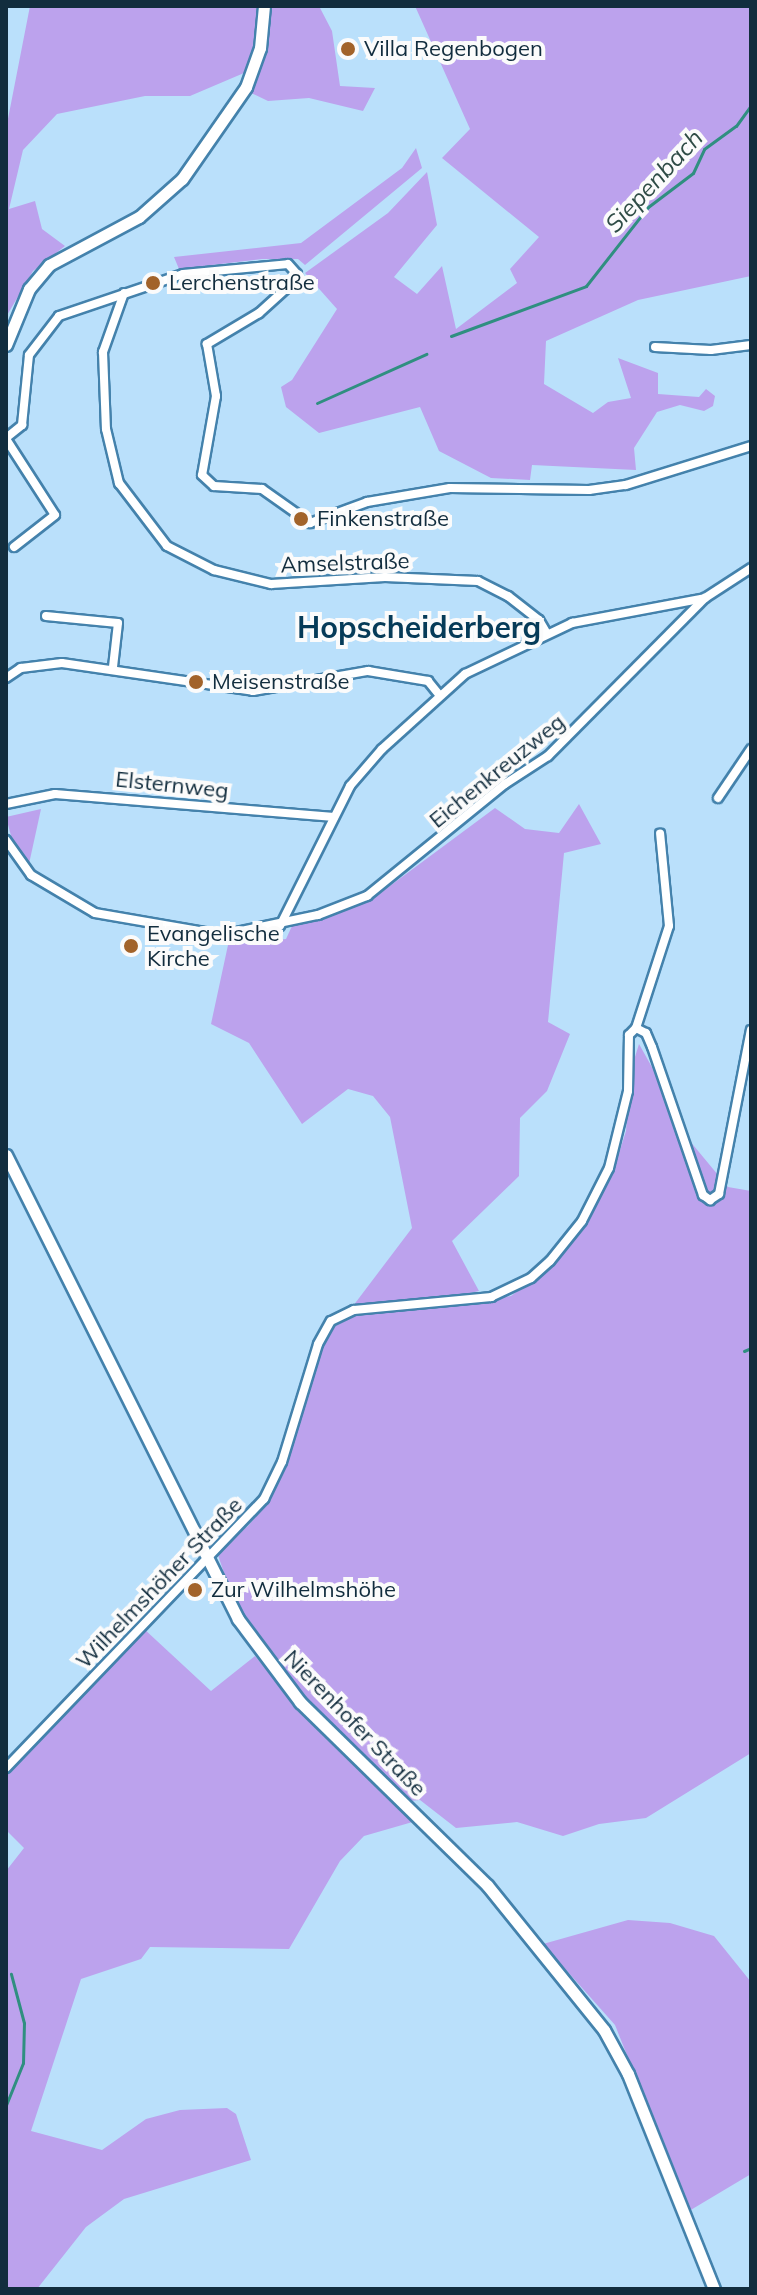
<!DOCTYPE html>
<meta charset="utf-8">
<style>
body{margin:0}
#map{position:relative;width:757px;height:2295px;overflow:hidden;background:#bae0fb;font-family:Mulish,sans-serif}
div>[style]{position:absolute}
.green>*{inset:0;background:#bca2ed}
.stream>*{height:3px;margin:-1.5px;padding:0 1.5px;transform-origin:1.5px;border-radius:1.5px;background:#2f8f80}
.roads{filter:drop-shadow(2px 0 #4482ac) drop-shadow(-2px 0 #4482ac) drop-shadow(0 2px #4482ac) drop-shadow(0 -2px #4482ac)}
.minor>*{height:8px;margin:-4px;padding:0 4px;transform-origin:4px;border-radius:4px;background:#fff}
.tertiary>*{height:11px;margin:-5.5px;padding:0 5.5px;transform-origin:5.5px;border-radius:5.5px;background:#fff}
.dots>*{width:22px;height:22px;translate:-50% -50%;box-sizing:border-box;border:4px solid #fbfbfb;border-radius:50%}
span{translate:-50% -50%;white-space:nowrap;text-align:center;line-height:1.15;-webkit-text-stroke:8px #fbfbfb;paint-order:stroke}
.poi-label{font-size:22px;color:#122d3e}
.left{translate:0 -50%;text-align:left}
.street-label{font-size:22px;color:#122d3e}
.water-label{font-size:24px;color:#2f4c46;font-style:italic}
.district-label{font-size:30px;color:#063b58;font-weight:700}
.frame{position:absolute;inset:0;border:8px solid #122d3e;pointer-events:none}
</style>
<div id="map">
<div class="green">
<i style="clip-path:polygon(30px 6px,319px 6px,332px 31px,340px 86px,375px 88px,363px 111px,309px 98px,268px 101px,249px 92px,244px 73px,190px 96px,145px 96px,57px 114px,23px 150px,9px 209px,35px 201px,42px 229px,65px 246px,33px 271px,6px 317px,6px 129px)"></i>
<i style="clip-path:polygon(415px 6px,751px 6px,751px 276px,638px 300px,546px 341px,544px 384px,593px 413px,608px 402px,631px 398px,618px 358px,658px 373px,658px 394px,699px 397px,706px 389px,715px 396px,713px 406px,704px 411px,680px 405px,657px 412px,634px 448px,636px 470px,532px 465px,530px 480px,491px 478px,439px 451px,420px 407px,319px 433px,286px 407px,281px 387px,292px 380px,337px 309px,305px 273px,388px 213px,427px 172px,437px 225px,394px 277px,417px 294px,442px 266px,456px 329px,517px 283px,510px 269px,539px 237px,442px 158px,470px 129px)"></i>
<i style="clip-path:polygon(416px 148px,422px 168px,305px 265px,298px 259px,262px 259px,179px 269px,174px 257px,301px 243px,402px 168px)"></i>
<i style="clip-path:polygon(579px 804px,601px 844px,564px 853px,548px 1022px,570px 1034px,547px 1091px,520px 1118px,519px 1176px,452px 1241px,479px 1291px,435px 1301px,432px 1306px,511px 1296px,553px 1264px,585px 1227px,613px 1172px,626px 1131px,630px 1073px,639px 1044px,653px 1069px,677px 1138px,689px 1140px,728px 1187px,751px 1191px,751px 1753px,646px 1818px,599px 1824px,563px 1836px,517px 1822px,456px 1828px,420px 1800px,409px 1801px,307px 1702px,272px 1663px,235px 1606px,218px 1555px,223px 1545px,248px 1526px,268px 1501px,285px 1464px,320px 1344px,333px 1322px,364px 1305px,353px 1306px,412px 1228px,390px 1117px,373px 1096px,348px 1089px,302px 1124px,249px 1043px,211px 1024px,228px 945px,286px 939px,292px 926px,375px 897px,495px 808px,525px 829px,559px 833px)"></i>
<i style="clip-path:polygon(41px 809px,29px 864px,14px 847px,6px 817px)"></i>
<i style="clip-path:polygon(143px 1628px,211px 1691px,255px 1656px,300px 1710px,416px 1821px,364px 1836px,340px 1861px,289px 1949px,150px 1947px,141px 1959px,81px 1979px,31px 2131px,102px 2150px,146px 2119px,180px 2110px,227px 2108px,236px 2114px,251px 2160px,124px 2199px,86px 2227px,37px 2289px,6px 2289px,6px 1871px,24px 1848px,6px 1830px,6px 1775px)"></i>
<i style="clip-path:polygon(628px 1920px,670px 1923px,714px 1936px,751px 1982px,751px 2174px,689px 2211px,615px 2025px,543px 1944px)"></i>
</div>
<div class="stream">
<i style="left:451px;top:336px;width:144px;rotate:-20.3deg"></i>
<i style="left:586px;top:286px;width:100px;rotate:-51.9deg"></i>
<i style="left:648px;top:207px;width:56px;rotate:-37.1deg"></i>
<i style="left:693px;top:173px;width:26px;rotate:-65deg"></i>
<i style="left:704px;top:149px;width:39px;rotate:-36deg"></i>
<i style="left:736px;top:126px;width:26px;rotate:-54deg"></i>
<i style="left:317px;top:403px;width:120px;rotate:-24.2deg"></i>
<i style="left:744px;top:1351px;width:8px;rotate:-23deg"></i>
<i style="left:6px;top:2105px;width:45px;rotate:-68deg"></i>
<i style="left:23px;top:2063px;width:40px;rotate:-88.6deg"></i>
<i style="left:24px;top:2023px;width:51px;rotate:-104.9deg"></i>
</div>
<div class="roads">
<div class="minor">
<i style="left:124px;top:293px;width:63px;rotate:109.6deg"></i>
<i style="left:103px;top:352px;width:77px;rotate:87.8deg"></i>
<i style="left:106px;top:429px;width:56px;rotate:76.5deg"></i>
<i style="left:119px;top:483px;width:79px;rotate:52.7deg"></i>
<i style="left:167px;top:546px;width:53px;rotate:27.1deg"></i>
<i style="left:214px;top:570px;width:59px;rotate:13.8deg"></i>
<i style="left:271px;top:584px;width:114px;rotate:-3.5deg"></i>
<i style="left:385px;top:577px;width:93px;rotate:2.5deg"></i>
<i style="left:478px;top:581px;width:34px;rotate:27deg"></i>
<i style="left:508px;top:596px;width:39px;rotate:38deg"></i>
<i style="left:539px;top:620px;width:16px;rotate:60deg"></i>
<i style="left:655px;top:347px;width:56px;rotate:3.1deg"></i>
<i style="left:711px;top:350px;width:40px;rotate:-7.1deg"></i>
<i style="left:6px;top:438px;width:21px;rotate:-39deg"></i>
<i style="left:22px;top:425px;width:70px;rotate:-84.3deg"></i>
<i style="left:29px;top:355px;width:49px;rotate:-52.4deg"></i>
<i style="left:59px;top:316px;width:131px;rotate:-18.7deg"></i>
<i style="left:183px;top:274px;width:105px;rotate:-5.4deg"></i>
<i style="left:288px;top:264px;width:13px;rotate:48deg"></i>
<i style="left:297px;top:274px;width:13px;rotate:122deg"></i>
<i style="left:290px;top:285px;width:42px;rotate:137.9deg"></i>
<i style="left:259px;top:313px;width:61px;rotate:149.2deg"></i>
<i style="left:207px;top:344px;width:53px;rotate:80.2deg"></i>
<i style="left:216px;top:396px;width:80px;rotate:100deg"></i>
<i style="left:202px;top:475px;width:16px;rotate:43deg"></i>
<i style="left:214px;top:486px;width:48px;rotate:3.6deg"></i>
<i style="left:262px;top:489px;width:59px;rotate:35.3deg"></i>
<i style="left:310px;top:523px;width:61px;rotate:-20.2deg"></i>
<i style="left:367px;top:502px;width:84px;rotate:-9.6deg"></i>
<i style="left:450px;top:488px;width:139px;rotate:0.8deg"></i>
<i style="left:589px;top:490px;width:37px;rotate:-8deg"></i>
<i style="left:626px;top:485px;width:131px;rotate:-17.3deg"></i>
<i style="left:6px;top:439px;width:90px;rotate:57.2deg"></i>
<i style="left:55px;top:515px;width:52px;rotate:142deg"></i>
<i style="left:46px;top:616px;width:72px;rotate:5.6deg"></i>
<i style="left:118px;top:623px;width:44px;rotate:96.5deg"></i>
<i style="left:6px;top:678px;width:18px;rotate:-34deg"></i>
<i style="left:21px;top:668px;width:41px;rotate:-7deg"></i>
<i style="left:62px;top:663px;width:193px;rotate:8.3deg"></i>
<i style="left:253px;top:691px;width:117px;rotate:-9.9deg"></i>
<i style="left:368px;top:671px;width:61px;rotate:9.5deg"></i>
<i style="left:428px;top:681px;width:19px;rotate:51deg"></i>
<i style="left:718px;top:798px;width:59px;rotate:-56deg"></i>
<i style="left:6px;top:804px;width:50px;rotate:-11.5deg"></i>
<i style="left:55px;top:794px;width:280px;rotate:4.7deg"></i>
<i style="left:6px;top:840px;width:43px;rotate:54.5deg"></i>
<i style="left:31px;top:875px;width:74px;rotate:30.7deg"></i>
<i style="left:95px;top:913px;width:129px;rotate:9.8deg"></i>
<i style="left:222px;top:935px;width:98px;rotate:-11.8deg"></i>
<i style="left:318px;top:915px;width:53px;rotate:-21.2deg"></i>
<i style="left:367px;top:896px;width:178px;rotate:-39.1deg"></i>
<i style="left:505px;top:784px;width:51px;rotate:-33.1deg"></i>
<i style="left:548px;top:756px;width:223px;rotate:-45.2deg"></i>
<i style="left:280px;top:926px;width:157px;rotate:-63.4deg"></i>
<i style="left:350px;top:786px;width:49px;rotate:-49.1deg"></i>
<i style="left:382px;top:749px;width:112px;rotate:-42.1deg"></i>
<i style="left:465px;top:674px;width:119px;rotate:-25.5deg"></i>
<i style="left:572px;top:623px;width:135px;rotate:-10.6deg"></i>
<i style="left:705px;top:598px;width:55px;rotate:-33.1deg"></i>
<i style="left:636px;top:1028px;width:107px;rotate:-72.1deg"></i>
<i style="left:669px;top:926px;width:93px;rotate:-95.5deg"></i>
<i style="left:6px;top:1768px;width:373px;rotate:-46.2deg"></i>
<i style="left:264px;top:1499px;width:41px;rotate:-64.1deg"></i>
<i style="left:282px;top:1462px;width:123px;rotate:-73deg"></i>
<i style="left:318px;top:1344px;width:26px;rotate:-61deg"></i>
<i style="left:331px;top:1321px;width:25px;rotate:-26deg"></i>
<i style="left:354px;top:1310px;width:138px;rotate:-5.4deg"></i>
<i style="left:491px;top:1297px;width:44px;rotate:-25.4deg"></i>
<i style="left:531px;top:1278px;width:25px;rotate:-42deg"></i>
<i style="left:550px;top:1261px;width:51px;rotate:-51.3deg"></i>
<i style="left:582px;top:1221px;width:59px;rotate:-63deg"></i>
<i style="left:609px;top:1168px;width:79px;rotate:-76.1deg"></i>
<i style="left:628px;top:1091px;width:56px;rotate:-89deg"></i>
<i style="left:629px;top:1035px;width:10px;rotate:-45deg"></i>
<i style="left:636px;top:1028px;width:11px;rotate:27deg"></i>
<i style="left:646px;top:1033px;width:15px;rotate:67deg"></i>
<i style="left:652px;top:1047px;width:157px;rotate:71deg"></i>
<i style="left:703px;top:1195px;width:9px;rotate:36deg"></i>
<i style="left:710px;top:1200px;width:11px;rotate:-34deg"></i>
<i style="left:719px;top:1194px;width:167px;rotate:-79deg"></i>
</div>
<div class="tertiary">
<i style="left:6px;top:345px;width:61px;rotate:-67.7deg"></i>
<i style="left:29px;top:289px;width:31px;rotate:-50deg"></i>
<i style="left:49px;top:265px;width:102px;rotate:-28.1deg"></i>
<i style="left:139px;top:217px;width:57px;rotate:-41.5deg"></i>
<i style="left:182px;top:179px;width:112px;rotate:-55.2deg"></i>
<i style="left:246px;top:87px;width:41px;rotate:-70.3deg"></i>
<i style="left:260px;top:48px;width:42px;rotate:-84.6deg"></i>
<i style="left:6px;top:1155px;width:519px;rotate:63.43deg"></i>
<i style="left:238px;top:1619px;width:104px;rotate:53.2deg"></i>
<i style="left:300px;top:1702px;width:262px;rotate:44.4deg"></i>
<i style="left:487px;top:1885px;width:186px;rotate:51.1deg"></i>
<i style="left:604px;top:2030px;width:50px;rotate:61.4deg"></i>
<i style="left:628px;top:2074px;width:232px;rotate:68.2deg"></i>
</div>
</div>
<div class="dots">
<i style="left:348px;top:49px;background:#a2632a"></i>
<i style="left:153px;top:283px;background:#a2632a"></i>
<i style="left:301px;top:519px;background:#a2632a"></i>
<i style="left:196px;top:682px;background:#a2632a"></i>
<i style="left:131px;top:946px;background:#a2632a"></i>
<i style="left:195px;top:1590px;background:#a2632a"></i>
</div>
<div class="poi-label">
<span class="left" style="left:364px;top:49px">Villa Regenbogen</span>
<span class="left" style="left:169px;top:283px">Lerchenstraße</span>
<span class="left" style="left:317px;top:519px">Finkenstraße</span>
<span class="left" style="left:212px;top:682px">Meisenstraße</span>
<span class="left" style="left:147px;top:946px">Evangelische<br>Kirche</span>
<span class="left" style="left:211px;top:1590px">Zur Wilhelmshöhe</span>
</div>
<div class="street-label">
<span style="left:345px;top:563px;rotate:-2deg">Amselstraße</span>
<span style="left:497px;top:771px;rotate:-39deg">Eichenkreuzweg</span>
<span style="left:172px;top:785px;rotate:6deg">Elsternweg</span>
<span style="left:159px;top:1583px;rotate:-46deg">Wilhelmshöher Straße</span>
<span style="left:355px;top:1723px;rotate:46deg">Nierenhofer Straße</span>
</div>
<div class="water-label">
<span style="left:654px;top:181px;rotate:-47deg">Siepenbach</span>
</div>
<div class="district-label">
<span style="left:419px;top:627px">Hopscheiderberg</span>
</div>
<div class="frame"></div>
</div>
